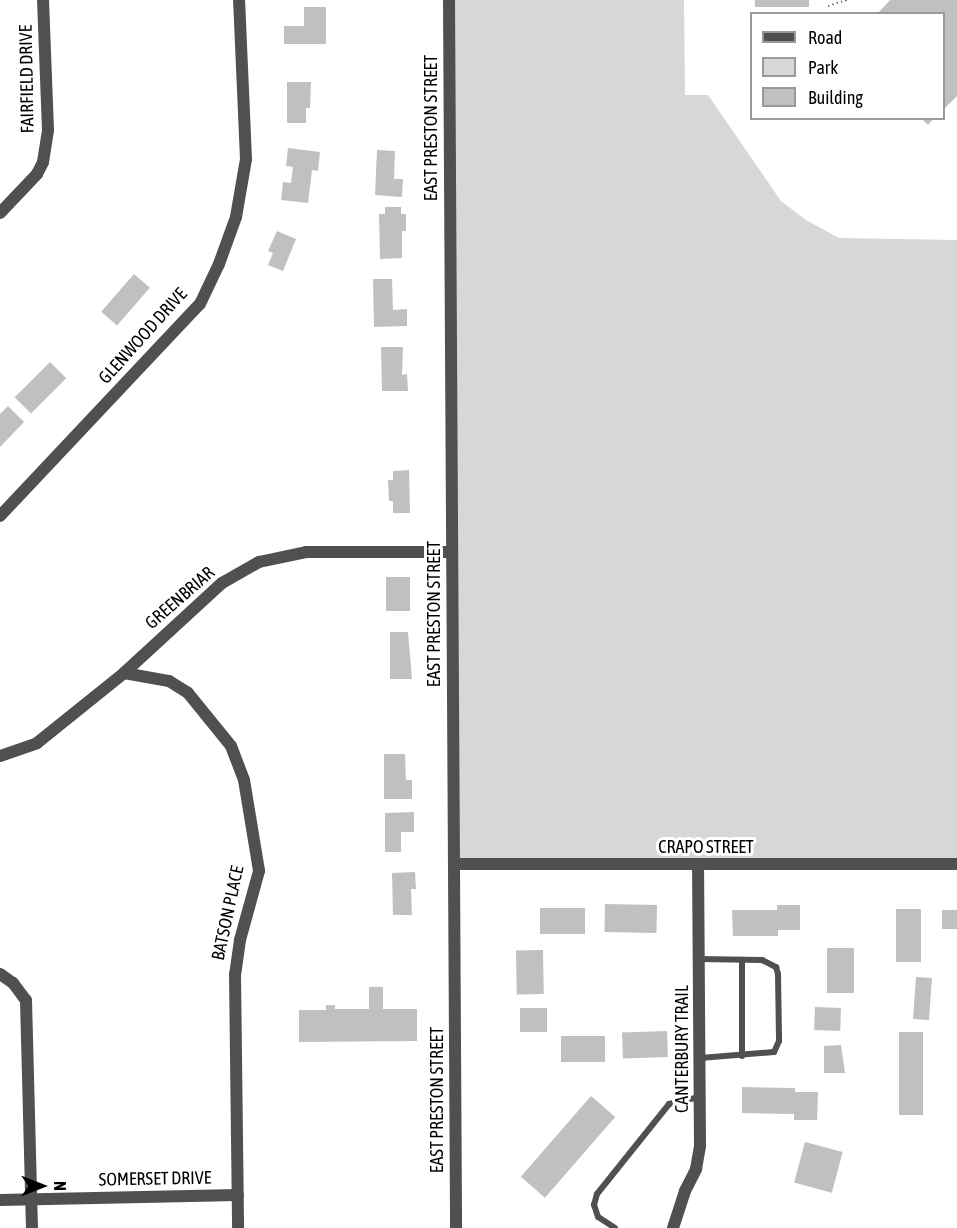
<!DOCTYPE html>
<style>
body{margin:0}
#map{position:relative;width:957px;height:1228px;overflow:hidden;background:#fff;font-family:"Asap Condensed",sans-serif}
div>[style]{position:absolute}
.green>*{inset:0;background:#d7d7d7}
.building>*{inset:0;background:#c0c0c0;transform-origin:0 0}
.path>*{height:2px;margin-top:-1px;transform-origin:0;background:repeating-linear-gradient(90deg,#727272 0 1.5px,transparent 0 4.5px)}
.service>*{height:6px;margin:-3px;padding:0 3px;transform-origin:3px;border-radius:3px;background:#505050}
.minor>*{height:12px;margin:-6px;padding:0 6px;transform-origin:6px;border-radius:6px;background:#505050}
.tertiary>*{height:12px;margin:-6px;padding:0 6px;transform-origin:6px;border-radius:6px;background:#505050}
span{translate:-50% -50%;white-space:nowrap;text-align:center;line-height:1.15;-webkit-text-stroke:6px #fff;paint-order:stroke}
.street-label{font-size:18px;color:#000}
.legend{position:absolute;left:750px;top:12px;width:195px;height:108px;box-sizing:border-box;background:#fff;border:2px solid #999;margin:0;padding:8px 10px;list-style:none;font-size:18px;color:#000}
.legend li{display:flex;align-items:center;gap:12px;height:30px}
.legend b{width:30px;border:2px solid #999}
.north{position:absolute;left:12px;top:1156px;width:60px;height:60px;-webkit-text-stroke:4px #fff;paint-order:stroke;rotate:90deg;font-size:16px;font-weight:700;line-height:24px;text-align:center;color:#000}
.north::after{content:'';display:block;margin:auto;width:21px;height:27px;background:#000;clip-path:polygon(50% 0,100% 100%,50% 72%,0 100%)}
</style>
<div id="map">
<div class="green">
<i style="clip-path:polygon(449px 0,684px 0,685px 95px,708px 95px,781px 201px,806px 220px,839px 238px,957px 240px,957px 864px,454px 864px)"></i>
</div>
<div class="building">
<i style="left:755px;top:0;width:54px;height:7px"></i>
<i style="clip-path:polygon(890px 0,957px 0,957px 96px,944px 109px,944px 14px,877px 14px)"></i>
<i style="clip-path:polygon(304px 7px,326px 7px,326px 44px,284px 44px,284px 26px,304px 26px)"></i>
<i style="clip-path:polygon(287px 82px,311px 82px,310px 108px,306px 108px,306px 123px,287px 123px)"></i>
<i style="clip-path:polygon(921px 118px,934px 118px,928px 125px)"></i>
<i style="clip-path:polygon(288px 148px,320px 152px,318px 171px,312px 170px,308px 203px,281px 200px,283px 182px,291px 183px,293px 167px,286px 166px)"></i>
<i style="clip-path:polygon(377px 150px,395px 151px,394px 179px,403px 179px,402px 197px,375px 195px)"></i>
<i style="clip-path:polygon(385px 207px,401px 207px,401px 214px,406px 214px,406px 231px,402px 231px,402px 258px,380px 259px,379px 214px,385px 214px)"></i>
<i style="clip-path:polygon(277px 231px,296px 239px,283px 271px,268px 265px,273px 253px,268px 251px)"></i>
<i style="left:134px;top:274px;width:21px;height:50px;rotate:41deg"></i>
<i style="clip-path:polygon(373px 279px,392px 279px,393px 310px,407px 309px,407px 326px,374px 327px)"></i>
<i style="clip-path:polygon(381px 347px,403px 347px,402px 375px,407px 374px,408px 391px,382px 391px)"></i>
<i style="left:50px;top:362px;width:23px;height:50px;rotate:45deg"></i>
<i style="clip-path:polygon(8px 406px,24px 422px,0 447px,0 414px)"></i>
<i style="clip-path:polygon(409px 470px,410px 513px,393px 513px,393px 501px,389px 501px,388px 480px,393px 480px,393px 471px)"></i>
<i style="left:386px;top:577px;width:24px;height:34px"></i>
<i style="clip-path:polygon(390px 632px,408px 632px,412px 679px,390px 679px)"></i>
<i style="clip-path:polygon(384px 754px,405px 754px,406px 780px,412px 780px,412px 799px,384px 799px)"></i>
<i style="clip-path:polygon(414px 812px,414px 832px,401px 832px,401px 852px,385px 852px,385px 813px)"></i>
<i style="clip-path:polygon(415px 872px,416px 889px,411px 889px,412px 915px,393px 915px,392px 873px)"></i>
<i style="left:605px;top:904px;width:52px;height:28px;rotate:1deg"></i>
<i style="clip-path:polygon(777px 905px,800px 905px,800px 930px,778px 930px,778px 936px,733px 936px,732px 910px,777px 910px)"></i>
<i style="left:540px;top:908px;width:45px;height:26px"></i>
<i style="left:896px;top:909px;width:25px;height:53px"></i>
<i style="left:957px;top:910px;width:19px;height:15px;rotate:90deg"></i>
<i style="left:827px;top:948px;width:27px;height:45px"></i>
<i style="left:543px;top:950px;width:44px;height:27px;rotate:89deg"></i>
<i style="left:916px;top:977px;width:16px;height:42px;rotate:4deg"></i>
<i style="clip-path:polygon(369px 987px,383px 987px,383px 1009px,417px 1009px,417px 1041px,299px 1042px,299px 1010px,326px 1010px,326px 1005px,335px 1005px,335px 1009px,369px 1009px)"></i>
<i style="left:815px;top:1007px;width:26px;height:23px;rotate:2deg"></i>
<i style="left:520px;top:1008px;width:27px;height:24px"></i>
<i style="left:667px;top:1031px;width:26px;height:45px;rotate:88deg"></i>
<i style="left:899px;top:1032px;width:24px;height:83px"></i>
<i style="left:605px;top:1036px;width:26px;height:44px;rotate:90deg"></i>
<i style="clip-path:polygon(841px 1045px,845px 1073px,824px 1073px,824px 1046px)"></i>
<i style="clip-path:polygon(742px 1087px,795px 1088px,795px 1092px,818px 1092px,817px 1120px,794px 1120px,794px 1114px,742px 1113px)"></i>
<i style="left:591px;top:1096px;width:32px;height:107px;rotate:41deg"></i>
<i style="left:805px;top:1142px;width:39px;height:42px;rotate:15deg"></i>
</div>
<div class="path">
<i style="left:828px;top:6px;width:20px;rotate:-18deg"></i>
</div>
<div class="service">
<i style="left:699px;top:959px;width:63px;rotate:0.9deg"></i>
<i style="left:762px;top:960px;width:16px;rotate:27deg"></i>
<i style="left:776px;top:967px;width:7px;rotate:74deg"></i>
<i style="left:778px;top:974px;width:67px;rotate:89.1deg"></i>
<i style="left:779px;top:1041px;width:12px;rotate:114deg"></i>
<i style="left:774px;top:1052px;width:74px;rotate:175.4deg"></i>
<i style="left:742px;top:960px;width:96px;rotate:90deg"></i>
<i style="left:615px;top:1228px;width:20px;rotate:-147deg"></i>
<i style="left:598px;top:1217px;width:13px;rotate:-108deg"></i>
<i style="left:594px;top:1205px;width:11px;rotate:-75deg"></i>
<i style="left:597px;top:1194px;width:115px;rotate:-51.3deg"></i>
<i style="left:669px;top:1104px;width:32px;rotate:-13deg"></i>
</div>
<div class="minor">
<i style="left:0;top:213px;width:54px;rotate:-46.5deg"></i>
<i style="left:37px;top:174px;width:13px;rotate:-63deg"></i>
<i style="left:43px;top:162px;width:32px;rotate:-81deg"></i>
<i style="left:48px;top:130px;width:130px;rotate:-92.2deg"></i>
<i style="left:0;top:516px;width:291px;rotate:-46.7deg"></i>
<i style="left:200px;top:304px;width:44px;rotate:-64.6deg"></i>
<i style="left:219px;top:264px;width:50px;rotate:-70.1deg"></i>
<i style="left:236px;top:217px;width:59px;rotate:-80.2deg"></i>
<i style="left:246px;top:159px;width:159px;rotate:-92.5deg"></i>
<i style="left:124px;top:673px;width:46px;rotate:10.1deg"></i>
<i style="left:169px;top:681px;width:22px;rotate:32deg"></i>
<i style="left:188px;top:693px;width:68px;rotate:50.9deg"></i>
<i style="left:231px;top:746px;width:36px;rotate:69deg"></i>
<i style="left:244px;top:780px;width:92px;rotate:80.6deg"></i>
<i style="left:259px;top:871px;width:72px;rotate:105.4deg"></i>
<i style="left:240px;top:940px;width:34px;rotate:98deg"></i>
<i style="left:235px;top:974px;width:254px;rotate:89.3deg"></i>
<i style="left:0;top:756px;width:39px;rotate:-19deg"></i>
<i style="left:37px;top:743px;width:112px;rotate:-38.8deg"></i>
<i style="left:124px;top:673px;width:133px;rotate:-42.6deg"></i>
<i style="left:222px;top:583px;width:43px;rotate:-29.6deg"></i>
<i style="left:259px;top:562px;width:48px;rotate:-12deg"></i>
<i style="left:306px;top:552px;width:146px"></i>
<i style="left:454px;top:864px;width:503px"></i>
<i style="left:0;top:974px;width:16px;rotate:35deg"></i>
<i style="left:13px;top:983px;width:21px;rotate:53deg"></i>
<i style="left:26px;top:1000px;width:228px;rotate:88.5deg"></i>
<i style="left:0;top:1200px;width:238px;rotate:-1.2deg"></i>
<i style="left:673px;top:1228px;width:39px;rotate:-72deg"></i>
<i style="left:685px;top:1191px;width:25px;rotate:-63deg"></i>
<i style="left:696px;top:1169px;width:23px;rotate:-80deg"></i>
<i style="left:700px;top:1146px;width:281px;rotate:-90.4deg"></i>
</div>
<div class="tertiary">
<i style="left:449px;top:0;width:1228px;rotate:89.67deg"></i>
</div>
<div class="street-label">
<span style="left:27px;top:79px;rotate:-91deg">FAIRFIELD DRIVE</span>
<span style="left:431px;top:128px;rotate:-90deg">EAST PRESTON STREET</span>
<span style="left:143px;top:336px;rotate:-48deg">GLENWOOD DRIVE</span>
<span style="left:180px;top:598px;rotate:-41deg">GREENBRIAR</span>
<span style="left:434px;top:614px;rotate:-90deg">EAST PRESTON STREET</span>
<span style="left:706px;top:847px">CRAPO STREET</span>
<span style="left:228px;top:913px;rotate:-78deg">BATSON PLACE</span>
<span style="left:682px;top:1049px;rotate:-90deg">CANTERBURY TRAIL</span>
<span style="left:437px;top:1100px;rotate:-90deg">EAST PRESTON STREET</span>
<span style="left:155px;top:1179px;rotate:-1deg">SOMERSET DRIVE</span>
</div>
<ul class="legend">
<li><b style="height:8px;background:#505050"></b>Road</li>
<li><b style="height:16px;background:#d7d7d7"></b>Park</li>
<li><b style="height:16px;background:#c0c0c0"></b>Building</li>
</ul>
<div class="north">N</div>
</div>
